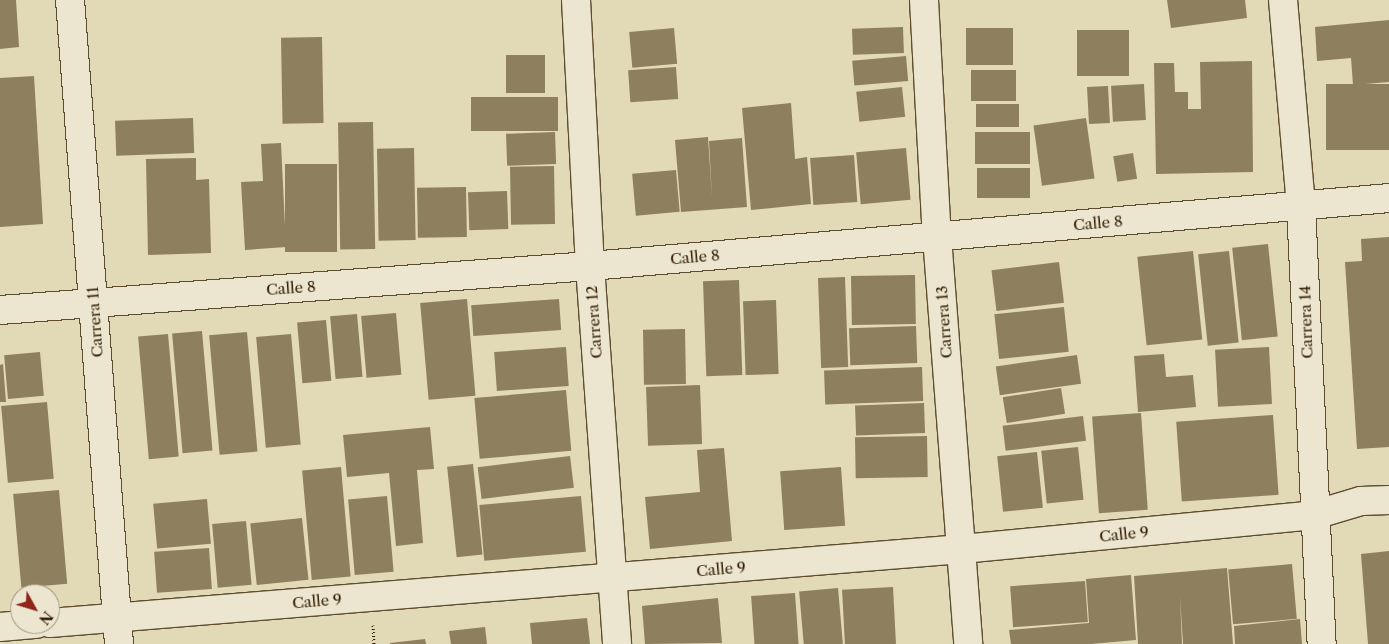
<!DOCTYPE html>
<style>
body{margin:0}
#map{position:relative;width:1389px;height:644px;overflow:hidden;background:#e2d9b7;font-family:"Libre Caslon Text",serif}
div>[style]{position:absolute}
.building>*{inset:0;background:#8e7f5f;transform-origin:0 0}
.path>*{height:3px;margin-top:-1.5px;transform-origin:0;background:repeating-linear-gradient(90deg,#331d00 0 1px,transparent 0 3.5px)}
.roads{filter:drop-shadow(1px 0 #5f4c2e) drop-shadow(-1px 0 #5f4c2e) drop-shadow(0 1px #5f4c2e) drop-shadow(0 -1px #5f4c2e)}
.minor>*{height:28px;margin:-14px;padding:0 14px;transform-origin:14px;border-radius:14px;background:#ece6d0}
span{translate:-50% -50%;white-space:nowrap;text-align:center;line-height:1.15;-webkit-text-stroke:4px #ece6d0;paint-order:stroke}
.street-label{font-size:15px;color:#331d00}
.north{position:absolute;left:10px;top:584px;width:50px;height:50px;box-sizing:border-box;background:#ece6d0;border:1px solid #a2967d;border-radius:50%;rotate:129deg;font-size:14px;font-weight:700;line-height:20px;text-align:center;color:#331d00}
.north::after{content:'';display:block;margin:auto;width:18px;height:22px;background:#8f2418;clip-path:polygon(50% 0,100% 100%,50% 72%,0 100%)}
</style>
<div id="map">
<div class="building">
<i style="clip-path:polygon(0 0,16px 0,19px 47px,0 49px)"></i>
<i style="clip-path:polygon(1167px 0,1245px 0,1247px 18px,1171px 28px)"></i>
<i style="clip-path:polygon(1389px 20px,1389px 82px,1353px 85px,1351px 58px,1317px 61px,1315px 27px)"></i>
<i style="left:903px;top:27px;width:26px;height:51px;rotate:88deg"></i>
<i style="left:674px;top:28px;width:36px;height:45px;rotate:85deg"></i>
<i style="left:966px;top:28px;width:47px;height:37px"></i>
<i style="left:1077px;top:30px;width:52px;height:46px"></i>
<i style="left:322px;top:37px;width:86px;height:41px;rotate:89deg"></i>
<i style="left:545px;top:55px;width:38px;height:39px;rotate:90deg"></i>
<i style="left:906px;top:56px;width:25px;height:54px;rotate:85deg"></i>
<i style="clip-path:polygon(1252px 61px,1253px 172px,1156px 174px,1154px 63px,1174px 63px,1175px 92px,1188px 92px,1188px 109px,1201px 109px,1200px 62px)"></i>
<i style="left:676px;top:67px;width:32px;height:48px;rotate:86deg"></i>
<i style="left:971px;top:70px;width:45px;height:31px"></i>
<i style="clip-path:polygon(34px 76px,43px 224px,0 227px,0 78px)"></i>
<i style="left:1144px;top:84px;width:36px;height:33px;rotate:87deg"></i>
<i style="left:1389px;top:84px;width:66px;height:63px;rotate:90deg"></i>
<i style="left:1108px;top:86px;width:37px;height:21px;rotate:87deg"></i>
<i style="left:902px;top:87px;width:30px;height:46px;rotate:84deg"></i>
<i style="left:558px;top:97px;width:34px;height:87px;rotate:90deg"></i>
<i style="clip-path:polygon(791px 103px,795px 159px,807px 157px,811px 204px,751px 210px,742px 108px)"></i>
<i style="left:976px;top:104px;width:43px;height:23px"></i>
<i style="left:193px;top:118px;width:35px;height:78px;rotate:88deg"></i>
<i style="left:1086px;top:118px;width:61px;height:53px;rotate:82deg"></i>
<i style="left:373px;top:122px;width:127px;height:35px;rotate:89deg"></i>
<i style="left:555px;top:132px;width:32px;height:49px;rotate:88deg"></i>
<i style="left:975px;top:132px;width:55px;height:32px"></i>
<i style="clip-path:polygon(708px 137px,712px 198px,709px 141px,742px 138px,747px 207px,681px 212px,675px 140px)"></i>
<i style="clip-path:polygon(281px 143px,286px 247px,245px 250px,241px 182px,263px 181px,261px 144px)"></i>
<i style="left:414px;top:148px;width:92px;height:37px;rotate:89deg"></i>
<i style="left:906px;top:148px;width:52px;height:50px;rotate:85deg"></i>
<i style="left:1133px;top:153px;width:26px;height:20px;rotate:81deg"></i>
<i style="left:854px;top:155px;width:47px;height:44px;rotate:86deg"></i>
<i style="clip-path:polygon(196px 158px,196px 180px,209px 179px,211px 253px,148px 255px,146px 159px)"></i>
<i style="left:285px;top:164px;width:52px;height:88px"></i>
<i style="left:554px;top:166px;width:58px;height:44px;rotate:89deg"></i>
<i style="left:977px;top:168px;width:53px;height:30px"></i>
<i style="left:676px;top:170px;width:42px;height:44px;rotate:85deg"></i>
<i style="left:466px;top:187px;width:50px;height:49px;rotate:89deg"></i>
<i style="left:507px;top:191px;width:38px;height:39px;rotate:88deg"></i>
<i style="clip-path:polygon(1389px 237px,1389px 447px,1357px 449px,1345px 262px,1362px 261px,1361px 239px)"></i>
<i style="left:1268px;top:244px;width:93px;height:36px;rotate:84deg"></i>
<i style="left:1193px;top:251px;width:89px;height:56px;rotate:84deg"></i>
<i style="left:1229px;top:251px;width:92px;height:31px;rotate:84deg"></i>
<i style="left:1059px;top:262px;width:41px;height:68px;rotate:83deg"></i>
<i style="left:915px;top:275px;width:49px;height:64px;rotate:89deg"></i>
<i style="left:845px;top:277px;width:90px;height:27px;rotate:88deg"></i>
<i style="left:739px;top:280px;width:95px;height:36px;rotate:88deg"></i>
<i style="left:467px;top:299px;width:97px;height:47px;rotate:85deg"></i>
<i style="left:559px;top:299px;width:31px;height:88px;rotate:86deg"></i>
<i style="left:776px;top:300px;width:74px;height:33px;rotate:88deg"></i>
<i style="left:1064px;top:307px;width:45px;height:70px;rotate:84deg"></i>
<i style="left:396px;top:313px;width:62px;height:35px;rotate:85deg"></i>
<i style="left:357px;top:314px;width:63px;height:27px;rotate:85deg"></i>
<i style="left:326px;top:320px;width:61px;height:29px;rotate:85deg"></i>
<i style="left:916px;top:326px;width:37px;height:67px;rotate:88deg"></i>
<i style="left:685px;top:329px;width:55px;height:42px;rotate:89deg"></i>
<i style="left:202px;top:331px;width:120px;height:30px;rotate:85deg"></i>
<i style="left:247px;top:332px;width:120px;height:38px;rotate:85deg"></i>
<i style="left:168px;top:334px;width:123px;height:30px;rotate:85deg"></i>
<i style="left:291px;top:334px;width:111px;height:35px;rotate:85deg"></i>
<i style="left:566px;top:347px;width:39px;height:72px;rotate:86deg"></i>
<i style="left:1269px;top:347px;width:57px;height:54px;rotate:87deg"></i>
<i style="left:40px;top:352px;width:44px;height:36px;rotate:85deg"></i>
<i style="clip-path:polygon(1164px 354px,1166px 377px,1193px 375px,1196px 407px,1138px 412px,1134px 356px)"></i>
<i style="left:1077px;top:355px;width:29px;height:82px;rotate:82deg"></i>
<i style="clip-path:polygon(3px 364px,6px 402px,0 402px,0 365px)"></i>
<i style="left:922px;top:367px;width:34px;height:98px;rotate:88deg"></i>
<i style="left:700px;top:385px;width:59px;height:54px;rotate:88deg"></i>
<i style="left:1061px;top:388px;width:26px;height:59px;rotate:81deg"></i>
<i style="left:566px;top:390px;width:61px;height:92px;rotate:85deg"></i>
<i style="left:47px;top:402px;width:77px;height:46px;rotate:85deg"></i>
<i style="left:924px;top:403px;width:30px;height:69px;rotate:88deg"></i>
<i style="left:1141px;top:413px;width:97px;height:49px;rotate:86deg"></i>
<i style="left:1273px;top:415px;width:80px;height:97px;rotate:86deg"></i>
<i style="left:1083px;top:416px;width:25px;height:81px;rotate:83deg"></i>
<i style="clip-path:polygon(430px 427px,434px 469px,417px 470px,423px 543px,396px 546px,389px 473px,347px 477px,343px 435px)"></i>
<i style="left:927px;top:436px;width:41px;height:72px;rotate:89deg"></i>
<i style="left:1078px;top:447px;width:53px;height:37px;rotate:84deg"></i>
<i style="clip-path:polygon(724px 448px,732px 541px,650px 549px,645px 497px,700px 492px,697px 450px)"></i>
<i style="left:1037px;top:452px;width:56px;height:40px;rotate:84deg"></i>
<i style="left:570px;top:456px;width:32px;height:93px;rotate:83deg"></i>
<i style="left:473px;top:464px;width:91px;height:26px;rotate:84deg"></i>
<i style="left:341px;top:467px;width:110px;height:39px;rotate:85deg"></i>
<i style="left:841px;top:467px;width:59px;height:61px;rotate:86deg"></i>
<i style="left:59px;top:490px;width:94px;height:46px;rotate:85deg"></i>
<i style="left:387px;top:496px;width:76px;height:39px;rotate:85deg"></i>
<i style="left:581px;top:496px;width:56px;height:102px;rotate:85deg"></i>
<i style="left:207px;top:499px;width:45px;height:54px;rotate:85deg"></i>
<i style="left:302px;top:518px;width:62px;height:52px;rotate:84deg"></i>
<i style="left:246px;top:521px;width:64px;height:34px;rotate:85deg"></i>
<i style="left:209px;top:548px;width:41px;height:55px;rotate:86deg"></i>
<i style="clip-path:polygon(1389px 551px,1389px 644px,1368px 644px,1361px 554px)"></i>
<i style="left:1292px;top:564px;width:55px;height:64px;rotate:85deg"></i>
<i style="clip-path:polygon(1227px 568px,1233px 644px,1183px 644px,1180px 596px,1182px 644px,1138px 644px,1134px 576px)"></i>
<i style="clip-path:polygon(1131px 575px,1136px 640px,1091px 644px,1011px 644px,1009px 630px,1089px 623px,1086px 579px)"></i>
<i style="left:1085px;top:581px;width:41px;height:75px;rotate:86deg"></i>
<i style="left:893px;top:587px;width:57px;height:51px;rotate:87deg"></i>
<i style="left:838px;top:588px;width:56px;height:39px;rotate:85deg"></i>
<i style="left:795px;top:593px;width:51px;height:44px;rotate:86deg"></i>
<i style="clip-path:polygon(718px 598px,722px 643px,645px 644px,642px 606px)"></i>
<i style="clip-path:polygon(587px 618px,590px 644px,532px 644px,530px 623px)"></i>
<i style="clip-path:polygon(1300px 619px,1302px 644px,1235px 644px,1234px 626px)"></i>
<i style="clip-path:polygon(485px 627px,487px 644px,451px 644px,449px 631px)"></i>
<i style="clip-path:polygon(425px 639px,426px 644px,390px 644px,390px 643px)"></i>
</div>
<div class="path">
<i style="left:373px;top:625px;width:19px;rotate:87deg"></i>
</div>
<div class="roads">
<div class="minor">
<i style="left:70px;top:0;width:646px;rotate:85.65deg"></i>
<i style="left:576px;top:0;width:266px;rotate:87deg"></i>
<i style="left:590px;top:266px;width:379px;rotate:85.9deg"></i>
<i style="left:924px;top:0;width:237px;rotate:86.9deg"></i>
<i style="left:937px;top:237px;width:408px;rotate:85.6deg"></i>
<i style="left:1283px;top:0;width:207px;rotate:85deg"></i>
<i style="left:1301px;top:206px;width:439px;rotate:87.3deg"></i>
<i style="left:0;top:310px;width:592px;rotate:-4.27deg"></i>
<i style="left:590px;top:266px;width:802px;rotate:-4.86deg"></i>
<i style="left:50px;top:623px;width:915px;rotate:-4.64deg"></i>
<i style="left:962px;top:549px;width:354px;rotate:-5.5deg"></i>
<i style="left:1314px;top:515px;width:49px;rotate:-16.6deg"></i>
<i style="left:1361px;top:501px;width:28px;rotate:-2deg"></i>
<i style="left:0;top:627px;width:37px;rotate:-5deg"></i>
</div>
</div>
<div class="street-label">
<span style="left:1098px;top:223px;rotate:-5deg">Calle 8</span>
<span style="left:695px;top:257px;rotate:-5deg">Calle 8</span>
<span style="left:291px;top:288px;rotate:-4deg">Calle 8</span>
<span style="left:95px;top:322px;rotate:-94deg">Carrera 11</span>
<span style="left:594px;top:322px;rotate:-94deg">Carrera 12</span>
<span style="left:944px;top:322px;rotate:-94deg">Carrera 13</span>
<span style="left:1306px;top:322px;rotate:-92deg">Carrera 14</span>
<span style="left:1124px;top:534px;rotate:-6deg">Calle 9</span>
<span style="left:721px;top:569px;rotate:-5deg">Calle 9</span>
<span style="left:317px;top:601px;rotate:-5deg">Calle 9</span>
</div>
<div class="north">N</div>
</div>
